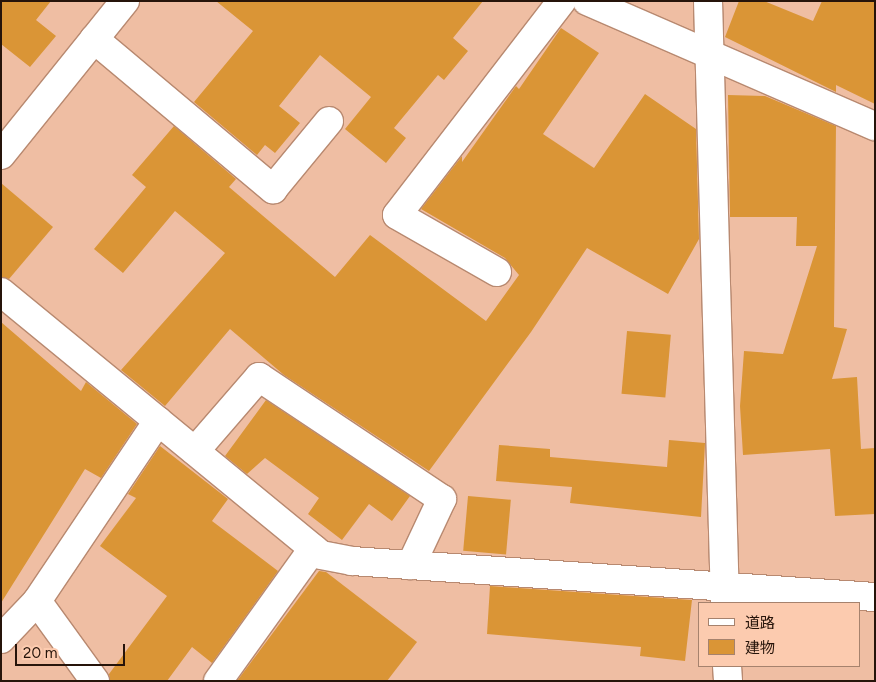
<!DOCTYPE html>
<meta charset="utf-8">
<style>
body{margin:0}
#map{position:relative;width:876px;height:682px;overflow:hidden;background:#efbea3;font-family:Figtree,"Noto Sans JP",sans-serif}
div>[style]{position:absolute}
.building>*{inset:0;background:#da9536;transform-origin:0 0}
.roads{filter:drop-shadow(1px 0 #b88970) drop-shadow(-1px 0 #b88970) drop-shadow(0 1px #b88970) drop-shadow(0 -1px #b88970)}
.street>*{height:28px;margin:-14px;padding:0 14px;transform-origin:14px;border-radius:14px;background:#fff}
span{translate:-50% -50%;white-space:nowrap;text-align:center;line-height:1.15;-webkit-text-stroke:4.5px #fccbaf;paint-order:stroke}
.frame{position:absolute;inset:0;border:2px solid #26140a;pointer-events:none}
.legend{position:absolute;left:698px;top:602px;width:162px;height:65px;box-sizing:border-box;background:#fccbaf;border:1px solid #a6826d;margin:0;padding:6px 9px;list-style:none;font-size:15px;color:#26140a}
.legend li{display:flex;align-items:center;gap:10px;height:25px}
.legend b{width:25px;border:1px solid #a6826d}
.scale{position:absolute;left:15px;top:644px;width:110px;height:22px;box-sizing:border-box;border:2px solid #26140a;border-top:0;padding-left:6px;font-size:15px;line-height:18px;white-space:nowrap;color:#26140a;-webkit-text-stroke:4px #fccbaf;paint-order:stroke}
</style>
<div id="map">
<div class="building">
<i style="clip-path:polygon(1px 1px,51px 1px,36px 20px,56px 36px,30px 67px,1px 44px)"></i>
<i style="clip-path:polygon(216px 1px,483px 1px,453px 38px,468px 51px,444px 80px,438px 75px,394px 128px,406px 138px,386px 163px,345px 129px,371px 97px,320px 55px,279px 106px,300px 123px,275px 153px,265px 145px,257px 155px,194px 102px,253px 31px)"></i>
<i style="clip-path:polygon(739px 1px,764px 1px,813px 21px,822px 1px,875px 1px,875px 104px,836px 85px,836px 92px,725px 37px)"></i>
<i style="clip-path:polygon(561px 28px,599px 53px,543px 134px,594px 168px,645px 94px,696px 129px,699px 239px,668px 294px,587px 248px,531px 332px,429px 471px,284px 375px,230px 329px,165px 406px,121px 370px,225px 253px,175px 211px,123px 273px,94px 249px,146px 187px,132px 175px,174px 126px,236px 179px,229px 187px,335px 277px,370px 235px,486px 321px,519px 275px,505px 258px,421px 209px,462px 156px,462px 162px,516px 86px,519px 89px)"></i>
<i style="clip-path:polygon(728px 95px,765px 96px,836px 126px,834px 327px,847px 329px,832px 379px,857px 377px,861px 449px,875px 448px,875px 514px,835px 516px,830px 449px,743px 455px,740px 406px,744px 351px,783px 354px,817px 246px,796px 246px,797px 217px,730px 217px)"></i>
<i style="clip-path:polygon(1px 183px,53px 227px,9px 279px,1px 277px)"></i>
<i style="clip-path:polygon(1px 322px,81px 391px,86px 382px,137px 424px,101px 478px,85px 469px,1px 603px)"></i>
<i style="left:627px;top:331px;width:44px;height:63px;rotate:5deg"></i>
<i style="clip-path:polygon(266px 400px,410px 496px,392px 521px,369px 504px,342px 540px,308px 514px,319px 498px,265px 458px,247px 474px,225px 456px)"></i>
<i style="clip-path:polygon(669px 440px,705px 443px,701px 517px,570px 503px,572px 487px,496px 481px,499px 445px,550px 449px,550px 457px,667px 467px)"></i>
<i style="clip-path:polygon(160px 446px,228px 499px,212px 521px,278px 571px,212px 663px,192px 647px,167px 681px,110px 681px,109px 674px,167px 596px,100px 546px,136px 498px,128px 494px)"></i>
<i style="left:468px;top:496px;width:43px;height:55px;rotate:5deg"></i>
<i style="clip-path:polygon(319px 571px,326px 572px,417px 642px,387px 681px,237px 681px)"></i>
<i style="clip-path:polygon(490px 586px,692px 600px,685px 661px,640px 656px,641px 647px,487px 634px)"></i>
</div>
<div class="roads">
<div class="street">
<i style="left:587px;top:1px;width:314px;rotate:23.5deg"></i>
<i style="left:708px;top:1px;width:602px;rotate:88.38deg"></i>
<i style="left:94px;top:39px;width:234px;rotate:40deg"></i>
<i style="left:273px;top:189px;width:88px;rotate:-50.5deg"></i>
<i style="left:1px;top:155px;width:198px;rotate:-51.2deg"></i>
<i style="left:497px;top:272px;width:115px;rotate:-150.3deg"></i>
<i style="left:397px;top:215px;width:270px;rotate:-52.4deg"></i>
<i style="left:1px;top:292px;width:414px;rotate:39.4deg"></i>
<i style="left:321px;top:555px;width:32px;rotate:11deg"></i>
<i style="left:352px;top:561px;width:524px;rotate:3.94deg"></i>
<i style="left:195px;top:451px;width:98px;rotate:-49.1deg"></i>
<i style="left:259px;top:377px;width:220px;rotate:33.7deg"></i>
<i style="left:442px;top:499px;width:73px;rotate:115.2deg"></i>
<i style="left:37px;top:601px;width:99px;rotate:54.1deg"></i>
<i style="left:1px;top:639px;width:52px;rotate:-46.5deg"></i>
<i style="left:37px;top:601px;width:217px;rotate:-56.1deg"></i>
<i style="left:727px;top:666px;width:15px;rotate:86deg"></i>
<i style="left:218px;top:681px;width:163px;rotate:-54.3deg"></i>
</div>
</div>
<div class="frame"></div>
<ul class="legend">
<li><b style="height:6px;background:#fff"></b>道路</li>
<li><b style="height:14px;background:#da9536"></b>建物</li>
</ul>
<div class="scale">20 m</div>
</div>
